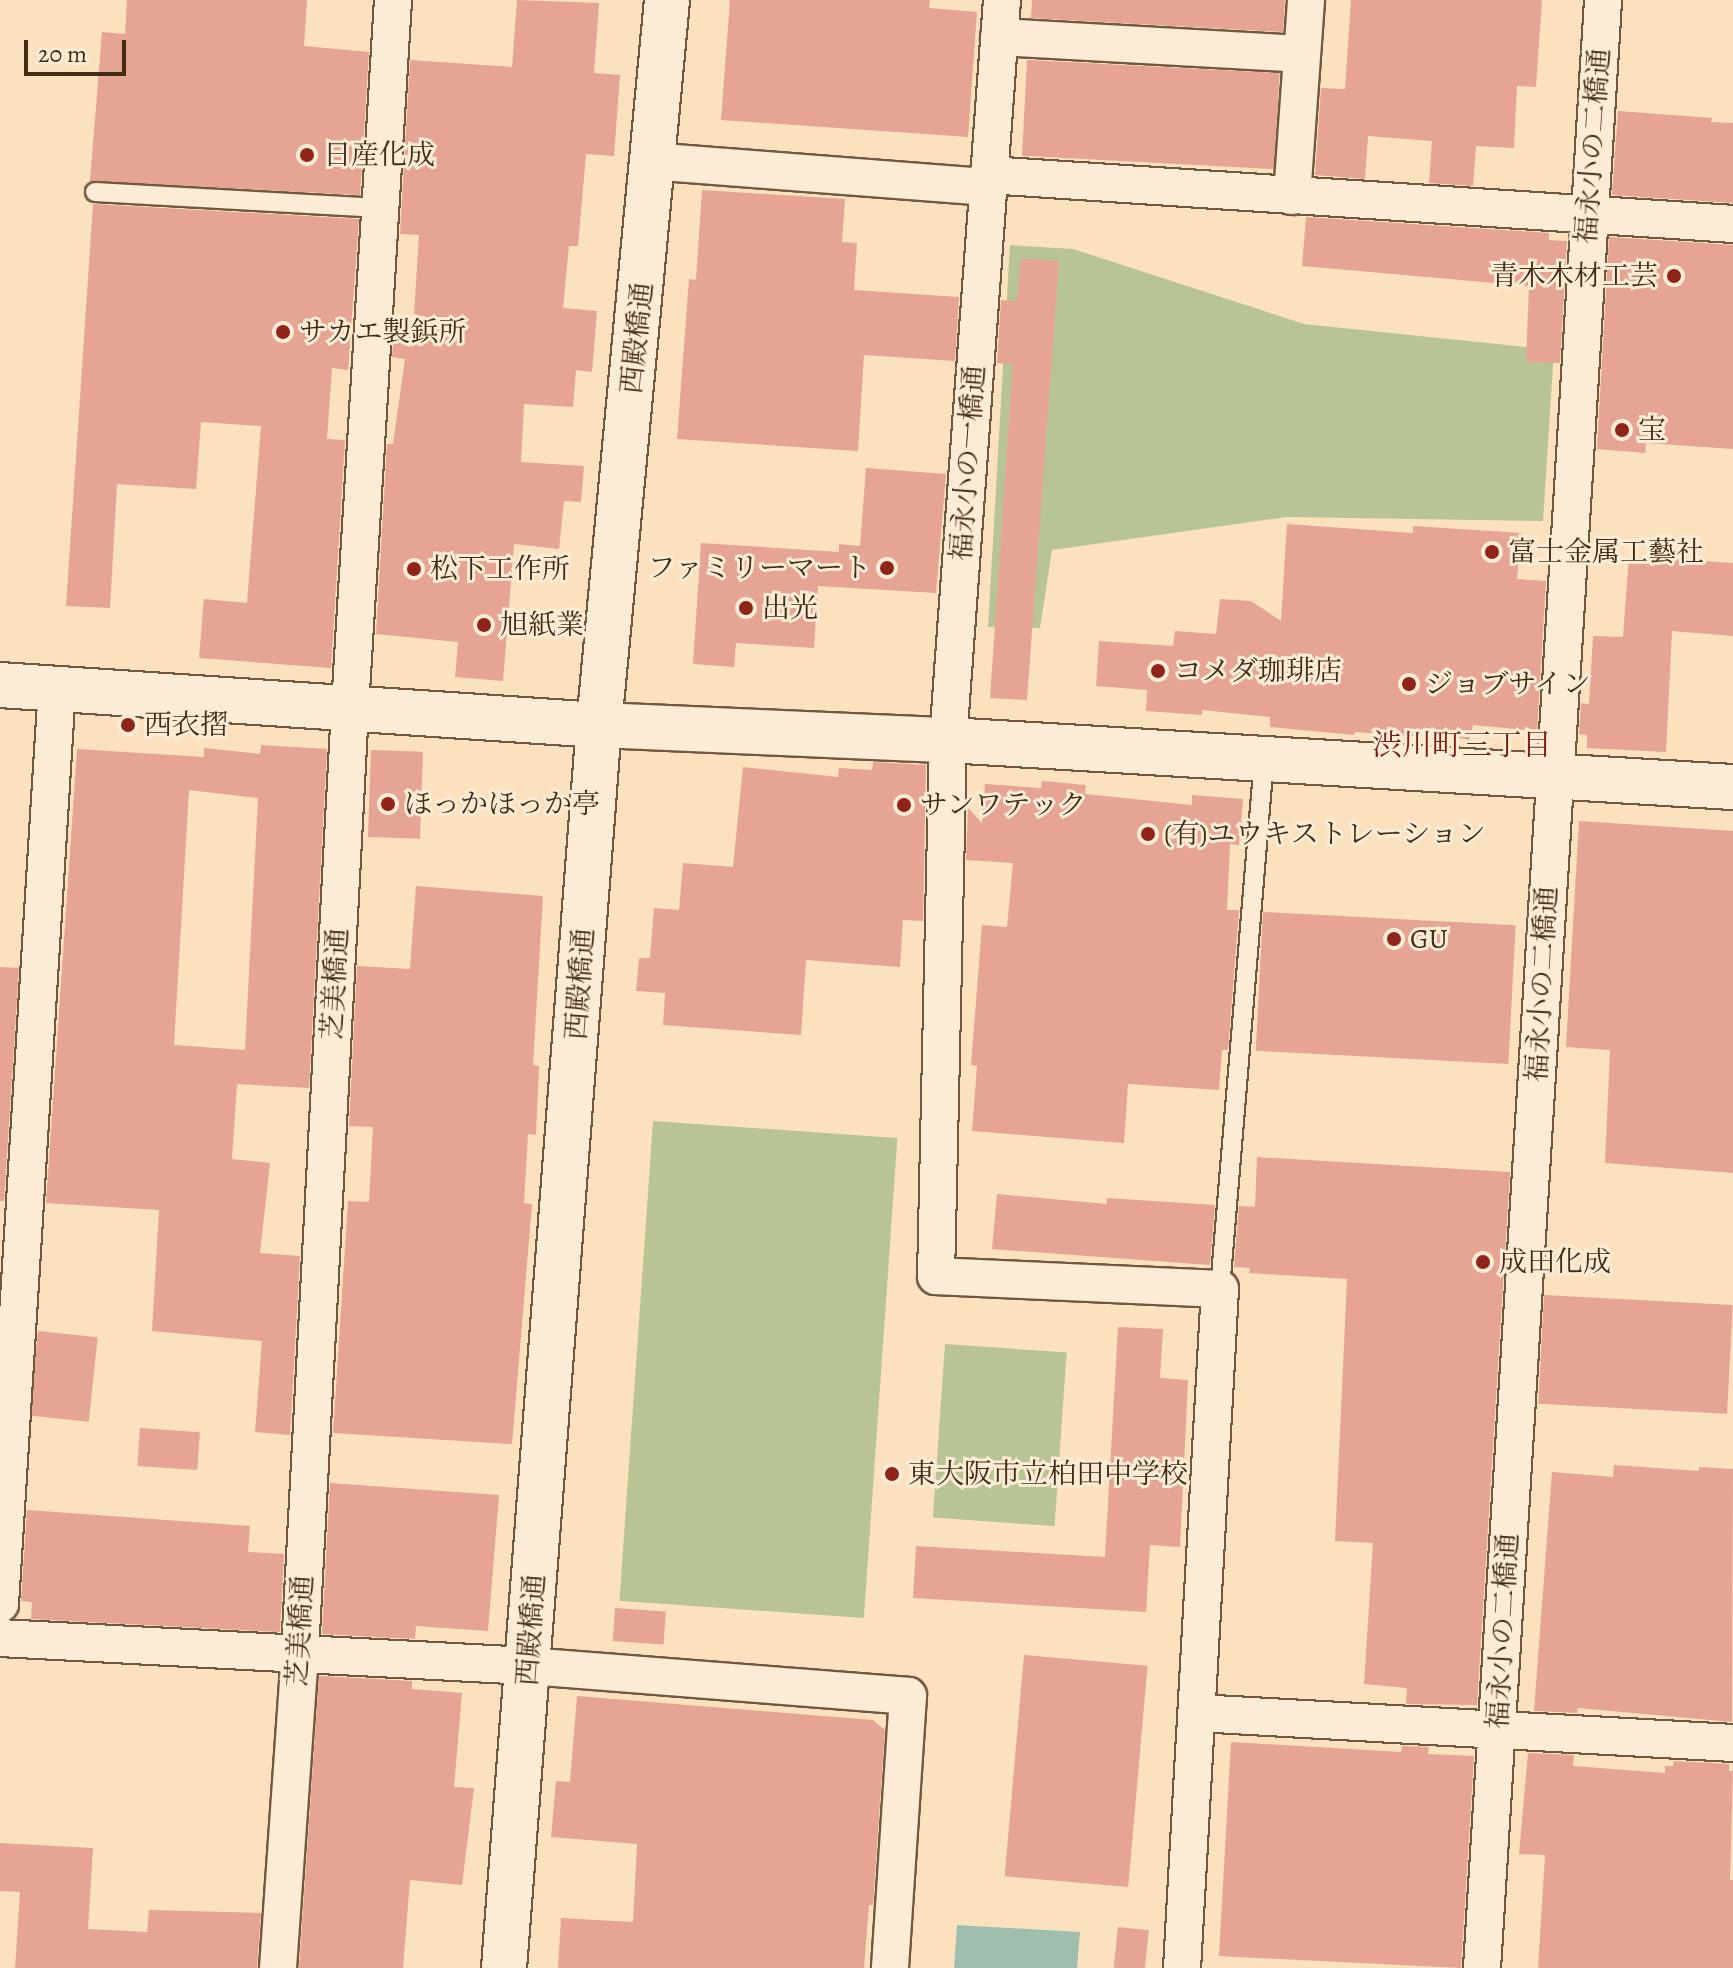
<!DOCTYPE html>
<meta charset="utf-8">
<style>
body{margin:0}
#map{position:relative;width:1733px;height:1968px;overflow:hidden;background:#fbe1be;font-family:Alegreya,"Noto Serif JP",serif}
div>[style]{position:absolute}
.green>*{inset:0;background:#b9c496;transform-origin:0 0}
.water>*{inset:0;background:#9fbeae}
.building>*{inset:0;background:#e6a494;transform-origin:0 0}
.roads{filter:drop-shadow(2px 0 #70593f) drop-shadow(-2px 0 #70593f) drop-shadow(0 2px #70593f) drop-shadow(0 -2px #70593f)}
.service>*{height:18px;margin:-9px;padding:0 9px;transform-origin:9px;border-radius:9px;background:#fcecd5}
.minor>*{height:36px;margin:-18px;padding:0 18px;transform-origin:18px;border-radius:18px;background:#fcecd5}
.tertiary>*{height:44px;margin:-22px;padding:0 22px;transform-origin:22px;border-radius:22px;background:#fcecd5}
.dots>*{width:22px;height:22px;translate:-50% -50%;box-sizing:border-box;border:4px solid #fcecd5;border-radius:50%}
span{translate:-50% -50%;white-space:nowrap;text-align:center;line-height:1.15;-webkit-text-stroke:6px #fcecd5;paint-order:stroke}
.street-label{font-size:28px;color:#422c15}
.poi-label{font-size:28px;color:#422c15}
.left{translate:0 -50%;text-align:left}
.right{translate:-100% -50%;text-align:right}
.neighbourhood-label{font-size:30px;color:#7a1f14}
.scale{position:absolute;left:24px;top:40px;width:102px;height:36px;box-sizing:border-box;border:4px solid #422c15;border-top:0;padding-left:10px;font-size:24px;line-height:28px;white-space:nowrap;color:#422c15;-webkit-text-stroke:6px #fcecd5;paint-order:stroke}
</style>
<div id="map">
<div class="green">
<i style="clip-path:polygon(1010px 245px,1073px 249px,1304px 324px,1554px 350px,1543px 521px,1287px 517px,1052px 550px,1040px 628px,988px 627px)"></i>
<i style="left:653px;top:1121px;width:245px;height:481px;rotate:4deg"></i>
<i style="left:945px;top:1344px;width:122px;height:174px;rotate:4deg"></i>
</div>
<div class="water">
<i style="clip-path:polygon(957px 1925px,1080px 1932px,1077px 1968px,954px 1968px)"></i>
</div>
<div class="building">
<i style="clip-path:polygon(127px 0,307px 0,304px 46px,369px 52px,360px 195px,90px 181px,102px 32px,125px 34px)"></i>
<i style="clip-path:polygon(517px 0,599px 3px,594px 73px,620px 75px,614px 156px,586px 154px,578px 246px,569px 246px,563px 308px,597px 311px,592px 372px,576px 370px,573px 407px,524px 404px,521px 462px,584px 466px,581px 502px,564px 501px,559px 549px,514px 544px,503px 681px,455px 677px,458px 642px,376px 634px,387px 444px,393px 444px,405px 359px,392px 357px,394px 329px,413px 331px,419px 235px,400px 234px,410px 60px,512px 67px)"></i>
<i style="clip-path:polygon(730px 0,930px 0,929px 8px,977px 12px,968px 137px,721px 120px)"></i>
<i style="clip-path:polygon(1032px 0,1285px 0,1283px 32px,1031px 18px)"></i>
<i style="clip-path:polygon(1351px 0,1542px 0,1536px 87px,1517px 86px,1514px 148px,1476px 146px,1473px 186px,1429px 183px,1432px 141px,1368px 136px,1365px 179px,1315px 175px,1321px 88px,1345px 89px)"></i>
<i style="left:1027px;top:60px;width:253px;height:96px;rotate:3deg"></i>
<i style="clip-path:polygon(1618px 111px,1712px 118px,1711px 122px,1733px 123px,1733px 203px,1612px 195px)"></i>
<i style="clip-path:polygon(702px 190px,845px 199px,842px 242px,857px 243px,854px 290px,959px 297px,955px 361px,864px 355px,858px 451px,677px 439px,689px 279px,696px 280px)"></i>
<i style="clip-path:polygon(93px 204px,359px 219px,348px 370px,332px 368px,327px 439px,345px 440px,331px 668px,199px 658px,204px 599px,247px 603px,261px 426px,201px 422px,196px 489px,117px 484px,110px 608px,66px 606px)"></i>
<i style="clip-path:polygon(1306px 217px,1549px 233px,1549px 240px,1567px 241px,1560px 363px,1526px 362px,1529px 286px,1302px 266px)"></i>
<i style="clip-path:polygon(1609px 237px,1733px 245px,1733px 449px,1646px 443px,1645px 453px,1597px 449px)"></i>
<i style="clip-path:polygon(1021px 259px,1059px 261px,1027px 700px,990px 698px,1013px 364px,997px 363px,1001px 300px,1017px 301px)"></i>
<i style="clip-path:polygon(866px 468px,946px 474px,936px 593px,818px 586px,814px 648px,736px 643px,734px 667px,693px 664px,701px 543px,839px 552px,839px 544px,860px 546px)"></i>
<i style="clip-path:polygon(1287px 524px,1413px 533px,1413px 526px,1521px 533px,1517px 579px,1546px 581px,1537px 731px,1473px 725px,1469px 740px,1416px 728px,1414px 736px,1355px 732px,1354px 735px,1270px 727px,1270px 717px,1202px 710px,1202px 715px,1146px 711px,1147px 690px,1096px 686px,1099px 641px,1173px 646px,1175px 631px,1216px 634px,1220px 599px,1251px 601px,1281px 621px)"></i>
<i style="clip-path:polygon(1629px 556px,1733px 563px,1733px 636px,1672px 631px,1666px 752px,1587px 748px,1587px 735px,1579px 734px,1581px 703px,1589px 704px,1593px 636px,1623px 637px)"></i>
<i style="clip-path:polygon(evenodd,261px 745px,327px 749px,309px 1088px,237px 1084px,232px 1159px,270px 1163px,260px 1253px,300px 1256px,290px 1435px,255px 1432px,262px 1341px,152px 1331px,159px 1210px,46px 1203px,77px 749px,204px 757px,204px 748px,260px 754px,261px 745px,189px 790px,258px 798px,245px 1050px,174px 1045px,189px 790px)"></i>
<i style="left:371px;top:750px;width:52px;height:87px;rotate:2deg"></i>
<i style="clip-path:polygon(873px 762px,926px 765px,923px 921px,903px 920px,900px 967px,806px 960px,801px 1035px,663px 1025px,665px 993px,636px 991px,639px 958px,650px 958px,654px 908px,679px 910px,683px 863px,733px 867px,743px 767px,838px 777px,839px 768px,872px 770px)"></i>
<i style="clip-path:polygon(1042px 781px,1086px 785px,1085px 794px,1192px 805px,1192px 795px,1243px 799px,1239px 845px,1230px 844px,1227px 910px,1239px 910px,1228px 1050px,1222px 1050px,1219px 1090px,1128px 1084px,1124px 1143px,972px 1131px,977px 1066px,971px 1065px,982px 925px,1007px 927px,1013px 863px,966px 860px,968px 808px,982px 823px,985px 784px,1041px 788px)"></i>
<i style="clip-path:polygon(1579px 821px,1733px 831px,1733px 1173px,1605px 1163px,1610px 1050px,1566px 1047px)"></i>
<i style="clip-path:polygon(416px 886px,543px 896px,533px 1065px,539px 1066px,536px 1135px,528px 1134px,524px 1203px,532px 1204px,512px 1444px,333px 1433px,348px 1201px,369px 1202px,373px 1127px,349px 1126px,357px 966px,410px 969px)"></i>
<i style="left:1263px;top:912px;width:253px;height:139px;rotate:3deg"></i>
<i style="clip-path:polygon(0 967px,19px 968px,4px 1201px,0 1201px)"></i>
<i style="clip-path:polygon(1257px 1157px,1510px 1172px,1477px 1705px,1406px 1704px,1407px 1688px,1364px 1684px,1373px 1543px,1335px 1541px,1347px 1279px,1249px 1273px,1250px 1268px,1234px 1267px,1239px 1206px,1255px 1207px)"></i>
<i style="clip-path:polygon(997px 1194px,1107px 1204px,1107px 1198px,1215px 1205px,1210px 1265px,992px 1249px)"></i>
<i style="left:1544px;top:1295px;width:189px;height:109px;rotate:3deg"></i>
<i style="clip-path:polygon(1118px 1327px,1163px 1329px,1160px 1378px,1188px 1380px,1180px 1547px,1150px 1545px,1146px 1612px,913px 1598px,916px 1546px,1105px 1557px)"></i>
<i style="left:38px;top:1331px;width:60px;height:85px;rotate:6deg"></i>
<i style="left:140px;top:1428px;width:60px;height:38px;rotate:4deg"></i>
<i style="clip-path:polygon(1614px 1465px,1699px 1471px,1699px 1467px,1733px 1469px,1732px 1722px,1578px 1708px,1577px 1713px,1534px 1711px,1552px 1472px,1613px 1477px)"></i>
<i style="clip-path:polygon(330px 1483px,499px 1495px,488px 1631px,416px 1626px,415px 1639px,322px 1634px)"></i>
<i style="clip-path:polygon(27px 1510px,250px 1526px,248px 1552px,284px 1554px,280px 1632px,31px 1619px,32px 1602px,21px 1601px)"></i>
<i style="left:615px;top:1608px;width:51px;height:33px;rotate:4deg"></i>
<i style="left:1024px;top:1655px;width:124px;height:222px;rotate:5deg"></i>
<i style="clip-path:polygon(319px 1676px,412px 1681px,412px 1689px,462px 1693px,454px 1787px,474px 1788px,462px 1885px,410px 1880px,403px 1968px,299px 1968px)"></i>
<i style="clip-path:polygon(577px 1696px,873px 1720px,885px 1730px,873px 1905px,869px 1905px,864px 1968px,558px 1968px,561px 1918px,633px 1922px,637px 1844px,551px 1837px,556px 1781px,570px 1782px)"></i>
<i style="clip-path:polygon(1231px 1742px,1401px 1752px,1402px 1746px,1429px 1747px,1428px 1754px,1474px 1756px,1461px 1968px,1219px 1956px)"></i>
<i style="clip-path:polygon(1528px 1753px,1574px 1755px,1573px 1766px,1665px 1773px,1665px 1766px,1673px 1766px,1674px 1761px,1729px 1764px,1729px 1771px,1733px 1771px,1730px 1880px,1733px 1880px,1733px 1968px,1538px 1968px,1545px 1855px,1519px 1854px)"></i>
<i style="clip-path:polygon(0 1843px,93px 1848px,88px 1929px,147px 1932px,149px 1910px,261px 1913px,257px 1968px,15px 1968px,20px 1892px,0 1891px)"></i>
<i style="left:1118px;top:1927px;width:31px;height:41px;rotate:6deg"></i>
</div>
<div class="roads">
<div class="service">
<i style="left:95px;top:192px;width:285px;rotate:3.2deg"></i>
<i style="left:1220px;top:1289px;width:532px;rotate:-85.25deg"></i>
</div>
<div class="minor">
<i style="left:1002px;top:0;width:742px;rotate:94.17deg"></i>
<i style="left:948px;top:740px;width:536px;rotate:91.28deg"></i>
<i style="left:936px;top:1276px;width:284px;rotate:2.6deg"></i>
<i style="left:1220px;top:1289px;width:680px;rotate:93.2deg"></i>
<i style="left:999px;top:37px;width:302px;rotate:3.2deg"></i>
<i style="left:654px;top:168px;width:10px;rotate:-37deg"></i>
<i style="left:662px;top:162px;width:327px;rotate:4.4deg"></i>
<i style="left:988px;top:175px;width:747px;rotate:3.76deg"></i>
<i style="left:1292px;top:196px;width:196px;rotate:-85.9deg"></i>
<i style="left:0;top:1604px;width:917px;rotate:-86.44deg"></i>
<i style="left:0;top:1638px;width:530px;rotate:3.03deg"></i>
<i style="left:529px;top:1666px;width:380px;rotate:4.5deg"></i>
<i style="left:908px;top:1696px;width:273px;rotate:93.8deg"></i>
<i style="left:1197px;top:1713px;width:537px;rotate:3.2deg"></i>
<i style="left:278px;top:1968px;width:317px;rotate:-86deg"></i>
<i style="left:300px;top:1652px;width:946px;rotate:-86.97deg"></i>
<i style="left:350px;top:707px;width:708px;rotate:-86.52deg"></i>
<i style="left:1482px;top:1968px;width:1972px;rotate:-86.48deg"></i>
</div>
<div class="tertiary">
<i style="left:0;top:685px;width:600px;rotate:3.82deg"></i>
<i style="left:599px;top:725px;width:349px;rotate:2.5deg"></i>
<i style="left:948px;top:740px;width:786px;rotate:3.43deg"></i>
<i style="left:504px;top:1968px;width:1247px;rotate:-85.63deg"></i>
<i style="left:599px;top:725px;width:728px;rotate:-84.64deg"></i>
</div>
</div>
<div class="dots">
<i style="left:307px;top:155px;background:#8f2418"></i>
<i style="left:1674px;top:276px;background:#8f2418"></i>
<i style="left:283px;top:332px;background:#8f2418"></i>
<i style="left:1622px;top:430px;background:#8f2418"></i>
<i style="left:1492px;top:552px;background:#8f2418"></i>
<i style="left:887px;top:568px;background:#8f2418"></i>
<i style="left:414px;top:569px;background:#8f2418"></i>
<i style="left:746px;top:608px;background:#8f2418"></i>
<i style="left:484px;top:625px;background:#8f2418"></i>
<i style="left:1158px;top:671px;background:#8f2418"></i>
<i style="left:1409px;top:684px;background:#8f2418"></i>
<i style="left:128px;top:725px;background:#8f2418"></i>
<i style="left:388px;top:804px;background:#8f2418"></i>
<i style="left:904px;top:805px;background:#8f2418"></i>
<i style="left:1148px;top:834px;background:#8f2418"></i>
<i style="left:1394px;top:939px;background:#8f2418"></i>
<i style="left:1483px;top:1262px;background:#8f2418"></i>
<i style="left:892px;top:1474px;background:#8f2418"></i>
</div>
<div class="street-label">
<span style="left:1593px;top:146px;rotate:-86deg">福永小の二橋通</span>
<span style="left:637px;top:338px;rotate:-84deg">西殿橋通</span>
<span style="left:968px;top:463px;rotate:-86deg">福永小の一橋通</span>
<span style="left:335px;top:984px;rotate:-87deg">芝美橋通</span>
<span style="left:580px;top:984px;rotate:-86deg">西殿橋通</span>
<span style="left:1542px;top:984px;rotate:-87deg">福永小の二橋通</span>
<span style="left:531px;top:1630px;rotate:-86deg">西殿橋通</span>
<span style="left:300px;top:1631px;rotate:-87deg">芝美橋通</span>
<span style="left:1503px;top:1631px;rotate:-87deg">福永小の二橋通</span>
</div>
<div class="poi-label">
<span class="left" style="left:323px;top:155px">日産化成</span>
<span class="right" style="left:1658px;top:276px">青木木材工芸</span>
<span class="left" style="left:299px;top:332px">サカエ製鋲所</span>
<span class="left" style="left:1638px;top:430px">宝</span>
<span class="left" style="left:1508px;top:552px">富士金属工藝社</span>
<span class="right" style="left:871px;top:568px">ファミリーマート</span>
<span class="left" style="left:430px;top:569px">松下工作所</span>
<span class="left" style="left:762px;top:608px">出光</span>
<span class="left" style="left:500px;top:625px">旭紙業</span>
<span class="left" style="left:1174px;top:671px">コメダ珈琲店</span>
<span class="left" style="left:1425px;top:684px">ジョブサイン</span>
<span class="left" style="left:144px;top:725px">西衣摺</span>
<span class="left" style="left:404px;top:804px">ほっかほっか亭</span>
<span class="left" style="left:920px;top:805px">サンワテック</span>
<span class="left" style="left:1164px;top:834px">(有)ユウキストレーション</span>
<span class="left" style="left:1410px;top:939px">GU</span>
<span class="left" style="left:1499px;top:1262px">成田化成</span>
<span class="left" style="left:908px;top:1474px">東大阪市立柏田中学校</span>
</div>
<div class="neighbourhood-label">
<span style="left:1462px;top:745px">渋川町三丁目</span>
</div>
<div class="scale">20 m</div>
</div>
